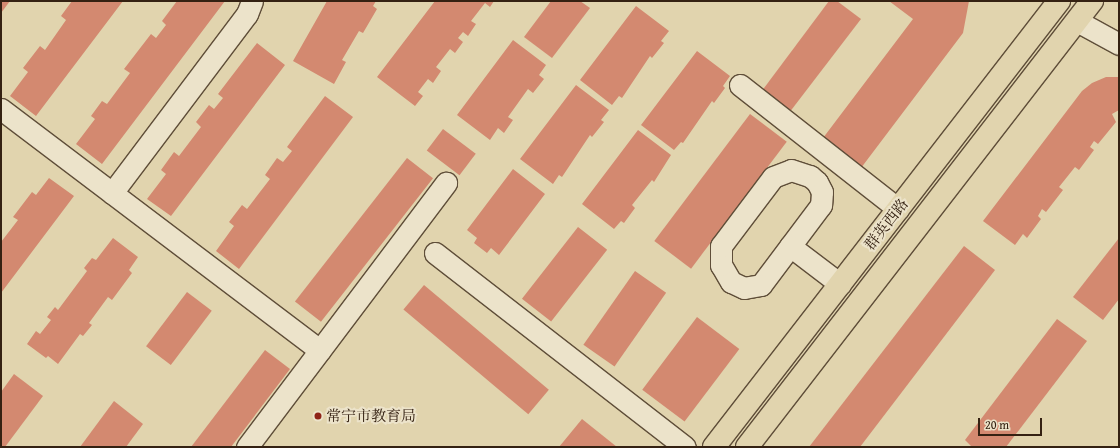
<!DOCTYPE html>
<meta charset="utf-8">
<style>
body{margin:0}
#map{position:relative;width:1120px;height:448px;overflow:hidden;background:#e1d4ae;font-family:"Gentium Book Plus","Noto Serif SC",serif}
div>[style]{position:absolute}
.building>*{inset:0;background:#d38970;transform-origin:0 0}
.roads{filter:drop-shadow(1px 0 #5f4e39) drop-shadow(-1px 0 #5f4e39) drop-shadow(0 1px #5f4e39) drop-shadow(0 -1px #5f4e39)}
.minor>*{height:21px;margin:-10.5px;padding:0 10.5px;transform-origin:10.5px;border-radius:10.5px;background:#ece3ca}
.major>*{height:22px;margin:-11px;padding:0 11px;transform-origin:11px;border-radius:11px;background:#e1d4ae}
.dots>*{width:11px;height:11px;translate:-50% -50%;box-sizing:border-box;border:2px solid #ece3ca;border-radius:50%}
span{translate:-50% -50%;white-space:nowrap;text-align:center;line-height:1.15;-webkit-text-stroke:4px #ece3ca;paint-order:stroke}
.street-label{font-size:15px;color:#342112}
.poi-label{font-size:15px;color:#342112}
.left{translate:0 -50%;text-align:left}
.frame{position:absolute;inset:0;border:2px solid #342112;pointer-events:none}
.scale{position:absolute;left:978px;top:418px;width:64px;height:18px;box-sizing:border-box;border:2px solid #342112;border-top:0;padding-left:5px;font-size:12px;line-height:14px;white-space:nowrap;color:#342112;-webkit-text-stroke:3px #ece3ca;paint-order:stroke}
</style>
<div id="map">
<div class="building">
<i style="clip-path:polygon(1px 1px,10px 1px,1px 13px)"></i>
<i style="clip-path:polygon(72px 1px,123px 1px,36px 116px,10px 96px,28px 72px,23px 68px,40px 46px,45px 50px,66px 20px,61px 16px)"></i>
<i style="clip-path:polygon(177px 1px,225px 1px,102px 164px,76px 144px,95px 119px,91px 116px,102px 101px,107px 104px,130px 73px,124px 69px,151px 34px,156px 38px,166px 25px,162px 21px)"></i>
<i style="clip-path:polygon(327px 1px,376px 1px,373px 6px,377px 9px,363px 33px,359px 31px,342px 60px,346px 62px,334px 84px,293px 61px)"></i>
<i style="clip-path:polygon(435px 1px,494px 1px,490px 7px,485px 3px,471px 21px,476px 24px,468px 36px,463px 32px,458px 38px,463px 42px,455px 53px,450px 49px,436px 67px,441px 71px,433px 83px,428px 79px,418px 92px,423px 96px,415px 106px,377px 77px)"></i>
<i style="clip-path:polygon(551px 1px,580px 1px,590px 8px,552px 58px,524px 37px)"></i>
<i style="clip-path:polygon(829px 1px,837px 1px,861px 19px,789px 113px,761px 92px)"></i>
<i style="clip-path:polygon(889px 1px,969px 1px,963px 33px,861px 168px,823px 138px,913px 19px)"></i>
<i style="clip-path:polygon(636px 6px,669px 31px,661px 41px,664px 43px,652px 58px,650px 56px,622px 98px,619px 96px,612px 105px,580px 80px)"></i>
<i style="clip-path:polygon(513px 40px,546px 65px,539px 75px,544px 79px,533px 93px,528px 89px,508px 117px,513px 120px,504px 133px,498px 128px,490px 140px,457px 115px)"></i>
<i style="clip-path:polygon(257px 43px,285px 65px,171px 216px,147px 199px,166px 174px,161px 170px,174px 152px,179px 156px,201px 127px,196px 122px,209px 105px,214px 109px,223px 98px,218px 94px)"></i>
<i style="clip-path:polygon(697px 51px,730px 76px,723px 86px,725px 88px,714px 103px,712px 101px,683px 143px,681px 142px,674px 150px,641px 125px)"></i>
<i style="clip-path:polygon(1106px 77px,1119px 77px,1119px 110px,1112px 114px,1116px 122px,1098px 144px,1094px 141px,1090px 147px,1094px 150px,1079px 170px,1075px 167px,1059px 187px,1063px 190px,1046px 212px,1042px 209px,1038px 216px,1041px 219px,1027px 238px,1023px 234px,1015px 245px,983px 221px,1082px 91px,1092px 83px)"></i>
<i style="clip-path:polygon(576px 85px,609px 110px,601px 120px,604px 122px,592px 137px,590px 135px,562px 177px,559px 175px,553px 184px,520px 159px)"></i>
<i style="clip-path:polygon(325px 96px,353px 117px,239px 269px,216px 251px,234px 226px,229px 222px,242px 205px,247px 209px,270px 179px,265px 175px,277px 158px,283px 162px,292px 151px,287px 147px)"></i>
<i style="left:750px;top:114px;width:46px;height:159px;rotate:37deg"></i>
<i style="left:443px;top:129px;width:41px;height:27px;rotate:37deg"></i>
<i style="clip-path:polygon(638px 130px,671px 155px,654px 182px,652px 180px,632px 205px,635px 208px,624px 223px,621px 221px,614px 229px,582px 204px)"></i>
<i style="left:407px;top:158px;width:33px;height:182px;rotate:38deg"></i>
<i style="clip-path:polygon(513px 169px,545px 194px,499px 255px,491px 248px,487px 253px,474px 243px,477px 238px,467px 230px)"></i>
<i style="clip-path:polygon(49px 178px,74px 196px,1px 293px,1px 242px,18px 220px,13px 217px,32px 192px,36px 195px)"></i>
<i style="left:578px;top:227px;width:37px;height:91px;rotate:38deg"></i>
<i style="clip-path:polygon(113px 238px,138px 257px,129px 270px,132px 273px,112px 300px,108px 297px,89px 323px,92px 325px,83px 336px,80px 334px,58px 364px,48px 356px,46px 358px,27px 344px,36px 331px,40px 334px,51px 320px,47px 317px,55px 307px,58px 310px,87px 271px,84px 268px,92px 258px,96px 260px)"></i>
<i style="clip-path:polygon(1119px 238px,1119px 299px,1103px 320px,1073px 297px)"></i>
<i style="clip-path:polygon(964px 246px,995px 270px,860px 447px,809px 447px)"></i>
<i style="left:635px;top:271px;width:38px;height:90px;rotate:35deg"></i>
<i style="left:424px;top:285px;width:163px;height:32px;rotate:40deg"></i>
<i style="left:187px;top:292px;width:31px;height:68px;rotate:37deg"></i>
<i style="left:697px;top:317px;width:53px;height:91px;rotate:37deg"></i>
<i style="clip-path:polygon(1057px 319px,1087px 341px,1006px 447px,972px 447px,965px 440px)"></i>
<i style="clip-path:polygon(265px 350px,290px 369px,231px 447px,191px 447px)"></i>
<i style="clip-path:polygon(14px 374px,43px 396px,5px 447px,1px 447px,1px 392px)"></i>
<i style="clip-path:polygon(114px 401px,143px 424px,126px 447px,80px 447px)"></i>
<i style="clip-path:polygon(582px 419px,617px 447px,559px 447px)"></i>
</div>
<div class="roads">
<div class="minor">
<i style="left:1077px;top:21px;width:48px;rotate:28.7deg"></i>
<i style="left:740px;top:85px;width:201px;rotate:38.1deg"></i>
<i style="left:1px;top:109px;width:400px;rotate:37.1deg"></i>
<i style="left:791px;top:170px;width:20px;rotate:18deg"></i>
<i style="left:810px;top:176px;width:9px;rotate:41deg"></i>
<i style="left:817px;top:182px;width:11px;rotate:63deg"></i>
<i style="left:822px;top:192px;width:13px;rotate:94deg"></i>
<i style="left:821px;top:205px;width:100px;rotate:126.9deg"></i>
<i style="left:761px;top:285px;width:17px;rotate:170deg"></i>
<i style="left:744px;top:288px;width:14px;rotate:-155deg"></i>
<i style="left:731px;top:282px;width:20px;rotate:-120deg"></i>
<i style="left:721px;top:265px;width:19px;rotate:-90deg"></i>
<i style="left:721px;top:246px;width:86px;rotate:-53deg"></i>
<i style="left:773px;top:177px;width:19px;rotate:-21deg"></i>
<i style="left:112px;top:193px;width:224px;rotate:-53deg"></i>
<i style="left:247px;top:14px;width:14px;rotate:-69deg"></i>
<i style="left:790px;top:246px;width:63px;rotate:37.2deg"></i>
<i style="left:435px;top:253px;width:316px;rotate:37.8deg"></i>
<i style="left:247px;top:447px;width:331px;rotate:-53deg"></i>
</div>
<div class="major">
<i style="left:714px;top:447px;width:564px;rotate:-52.28deg"></i>
<i style="left:747px;top:447px;width:564px;rotate:-52.28deg"></i>
</div>
</div>
<div class="dots">
<i style="left:318px;top:416px;background:#8f2418"></i>
</div>
<div class="street-label">
<span style="left:886px;top:224px;rotate:-52deg">群英西路</span>
</div>
<div class="poi-label">
<span class="left" style="left:326px;top:416px">常宁市教育局</span>
</div>
<div class="frame"></div>
<div class="scale">20 m</div>
</div>
